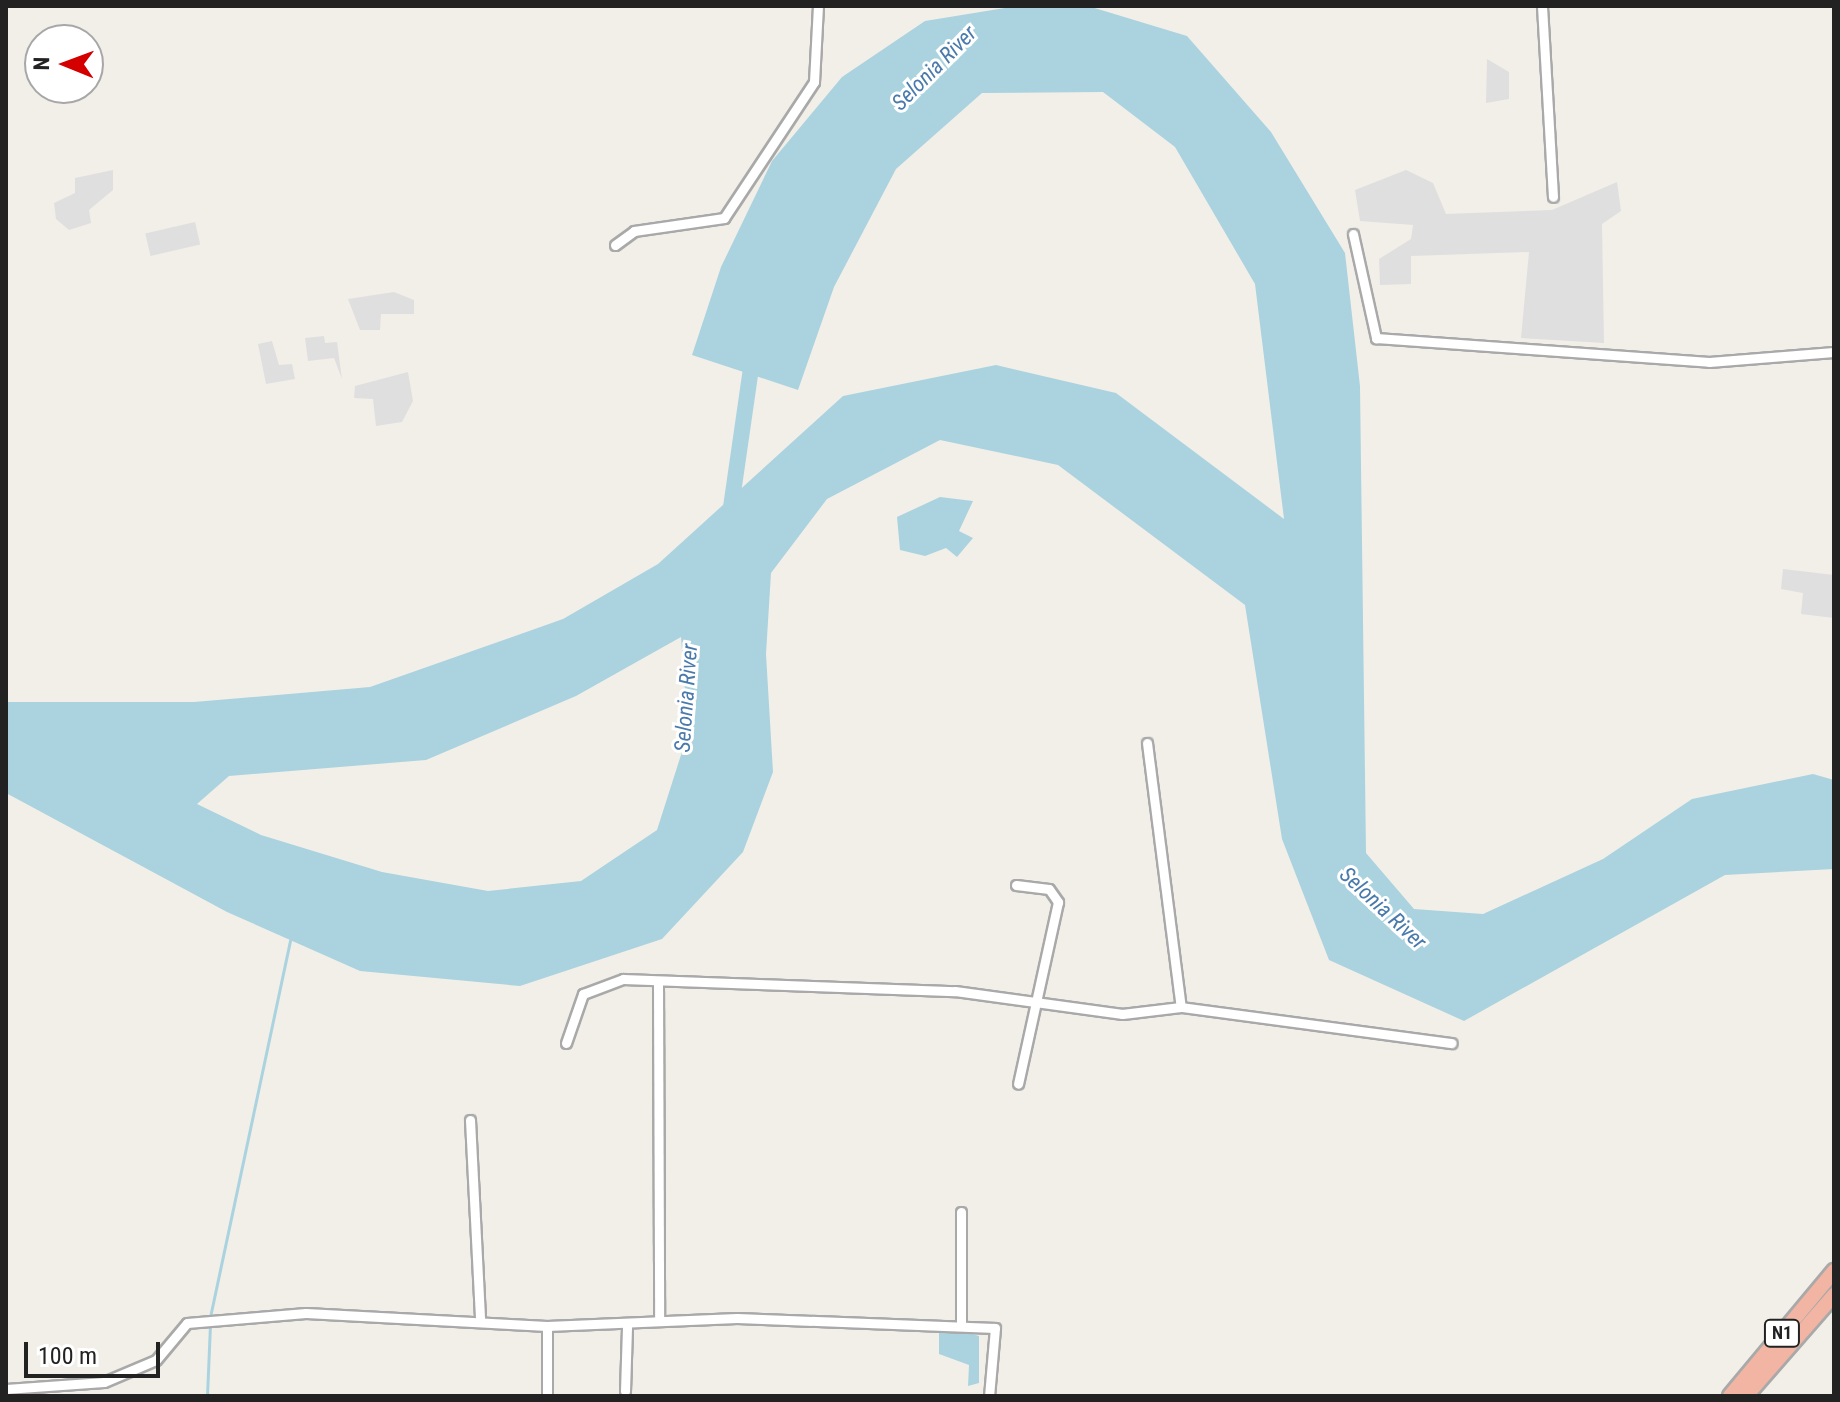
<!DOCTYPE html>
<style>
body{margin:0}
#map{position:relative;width:1840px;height:1402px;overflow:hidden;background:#f2efe9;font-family:"Roboto Condensed",sans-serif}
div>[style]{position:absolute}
.residential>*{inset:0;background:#e0dfdf;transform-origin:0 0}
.water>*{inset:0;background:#aad3df}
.stream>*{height:3px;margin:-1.5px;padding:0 1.5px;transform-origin:1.5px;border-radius:1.5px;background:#aad3df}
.river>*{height:16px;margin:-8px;padding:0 8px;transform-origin:8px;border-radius:8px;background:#aad3df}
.roads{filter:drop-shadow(2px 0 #a9a9a9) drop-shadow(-2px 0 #a9a9a9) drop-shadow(0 2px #a9a9a9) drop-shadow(0 -2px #a9a9a9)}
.minor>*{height:9px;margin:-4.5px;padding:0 4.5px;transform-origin:4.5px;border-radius:4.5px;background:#fff}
.trunk>*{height:14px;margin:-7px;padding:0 7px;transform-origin:7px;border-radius:7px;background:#f2b4a3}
span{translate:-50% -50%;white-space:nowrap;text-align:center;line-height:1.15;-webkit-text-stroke:6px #fff;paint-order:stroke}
.shield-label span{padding:2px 6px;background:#fff;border:2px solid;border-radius:6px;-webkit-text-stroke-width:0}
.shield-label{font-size:18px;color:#222;font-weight:700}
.water-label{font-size:22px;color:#4a7aab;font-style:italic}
.frame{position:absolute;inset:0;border:8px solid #222;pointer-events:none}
.north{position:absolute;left:24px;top:24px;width:80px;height:80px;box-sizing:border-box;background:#fff;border:2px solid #a7a7a7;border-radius:50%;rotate:271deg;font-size:22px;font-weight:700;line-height:32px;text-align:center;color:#222}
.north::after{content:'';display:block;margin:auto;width:28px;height:36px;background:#d40000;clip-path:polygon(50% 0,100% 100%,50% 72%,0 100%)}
.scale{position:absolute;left:24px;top:1342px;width:136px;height:36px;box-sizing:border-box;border:4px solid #222;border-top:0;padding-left:10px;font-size:24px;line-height:28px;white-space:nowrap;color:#222;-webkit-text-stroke:6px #fff;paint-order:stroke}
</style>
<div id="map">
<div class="residential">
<i style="clip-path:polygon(1487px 59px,1509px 72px,1509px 99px,1486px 103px)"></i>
<i style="clip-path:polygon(113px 170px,113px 190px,89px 210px,91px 223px,69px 230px,56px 219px,54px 203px,75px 193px,75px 178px)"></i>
<i style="clip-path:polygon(1406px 170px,1433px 183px,1446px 214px,1552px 210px,1617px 182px,1621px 211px,1602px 224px,1604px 343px,1521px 338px,1529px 252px,1411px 256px,1411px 284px,1380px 285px,1379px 259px,1411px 239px,1413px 225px,1360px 221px,1355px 190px)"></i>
<i style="left:195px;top:222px;width:23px;height:51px;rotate:77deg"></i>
<i style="clip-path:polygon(394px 292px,414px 300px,414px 314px,381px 314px,380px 330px,360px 330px,348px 299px)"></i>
<i style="clip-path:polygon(324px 336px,325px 343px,337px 342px,342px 379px,334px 358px,308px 361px,305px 338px)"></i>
<i style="clip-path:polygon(272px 341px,279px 365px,292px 364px,295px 379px,266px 384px,258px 344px)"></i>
<i style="clip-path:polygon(408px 372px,413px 401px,402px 422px,376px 426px,373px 399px,354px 398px,355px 386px)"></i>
<i style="clip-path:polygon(1783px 569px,1834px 575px,1834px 618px,1801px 614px,1803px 593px,1781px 589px)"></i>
</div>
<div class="water">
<i style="clip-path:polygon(evenodd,1017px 6px,1088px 6px,1187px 36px,1271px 132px,1345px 253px,1360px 386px,1366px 853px,1414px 909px,1483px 914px,1603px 859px,1692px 799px,1813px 774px,1834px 780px,1834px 869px,1725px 875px,1464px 1021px,1329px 960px,1282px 839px,1245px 605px,1058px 465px,940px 440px,827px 499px,771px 573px,766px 654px,773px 772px,743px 852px,662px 939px,520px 986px,360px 971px,227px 912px,6px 793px,6px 702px,194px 702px,370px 687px,563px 619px,658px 564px,843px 396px,996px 365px,1116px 393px,1284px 519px,1255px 284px,1175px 147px,1103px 92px,982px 93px,896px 169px,834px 287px,798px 390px,692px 355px,721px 267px,772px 161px,842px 77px,925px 21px,1017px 6px,681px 637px,688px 733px,657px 830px,581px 881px,488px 891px,382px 872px,261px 835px,197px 804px,229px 776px,426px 760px,576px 696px,681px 637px)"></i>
<i style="clip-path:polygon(940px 497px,973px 501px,959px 531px,973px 538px,957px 557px,946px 548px,925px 556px,900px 550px,897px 517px)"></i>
<i style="clip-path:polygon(947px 1327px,979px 1336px,979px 1383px,968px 1386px,969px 1365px,939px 1354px,939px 1332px)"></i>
</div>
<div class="stream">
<i style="left:210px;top:1317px;width:385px;rotate:-78deg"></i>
<i style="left:207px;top:1396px;width:71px;rotate:-87.6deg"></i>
</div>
<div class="river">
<i style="left:729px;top:521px;width:169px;rotate:-81.8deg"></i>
</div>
<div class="roads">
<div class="minor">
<i style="left:1542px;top:6px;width:191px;rotate:86.7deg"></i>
<i style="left:1353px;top:234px;width:107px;rotate:77.5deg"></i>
<i style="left:1376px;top:338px;width:334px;rotate:4.1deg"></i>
<i style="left:1709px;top:362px;width:125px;rotate:-4.6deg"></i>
<i style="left:615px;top:245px;width:24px;rotate:-36deg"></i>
<i style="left:634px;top:231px;width:91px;rotate:-8.2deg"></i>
<i style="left:724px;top:218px;width:163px;rotate:-56.5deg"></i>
<i style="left:814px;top:82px;width:76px;rotate:-87deg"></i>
<i style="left:1147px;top:743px;width:266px;rotate:82.7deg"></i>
<i style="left:1016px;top:885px;width:33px;rotate:7deg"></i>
<i style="left:1049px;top:889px;width:16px;rotate:55deg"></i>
<i style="left:1058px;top:902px;width:186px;rotate:102.4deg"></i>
<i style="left:658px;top:981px;width:338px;rotate:89.8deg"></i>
<i style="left:566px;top:1043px;width:52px;rotate:-70.9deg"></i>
<i style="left:583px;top:994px;width:43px;rotate:-20.6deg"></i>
<i style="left:623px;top:979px;width:332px;rotate:2.1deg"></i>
<i style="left:955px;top:991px;width:169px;rotate:7.8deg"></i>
<i style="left:1122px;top:1014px;width:59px;rotate:-6.8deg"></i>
<i style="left:1181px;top:1007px;width:273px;rotate:7.6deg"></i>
<i style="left:470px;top:1120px;width:199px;rotate:87.1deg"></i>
<i style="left:961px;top:1212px;width:112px;rotate:90deg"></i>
<i style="left:6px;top:1389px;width:98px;rotate:-4.1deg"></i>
<i style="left:104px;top:1382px;width:56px;rotate:-22.9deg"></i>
<i style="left:156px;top:1360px;width:48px;rotate:-50deg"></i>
<i style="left:187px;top:1323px;width:119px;rotate:-4.8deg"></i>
<i style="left:306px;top:1313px;width:241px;rotate:3.1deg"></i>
<i style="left:547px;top:1326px;width:190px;rotate:-2.4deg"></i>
<i style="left:737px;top:1318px;width:258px;rotate:2.2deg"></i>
<i style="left:995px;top:1328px;width:68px;rotate:95deg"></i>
<i style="left:625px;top:1391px;width:65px;rotate:-88.2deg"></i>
<i style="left:547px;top:1396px;width:70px;rotate:-90deg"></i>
</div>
<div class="trunk">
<i style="left:1730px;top:1396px;width:163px;rotate:-50.2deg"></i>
<i style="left:1746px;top:1396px;width:134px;rotate:-48.9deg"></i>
</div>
</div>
<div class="shield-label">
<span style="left:1782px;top:1333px">N1</span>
</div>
<div class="water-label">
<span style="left:934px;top:68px;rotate:-45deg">Selonia River</span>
<span style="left:686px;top:698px;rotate:-86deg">Selonia River</span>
<span style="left:1383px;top:908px;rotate:43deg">Selonia River</span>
</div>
<div class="frame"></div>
<div class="north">N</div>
<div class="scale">100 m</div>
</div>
